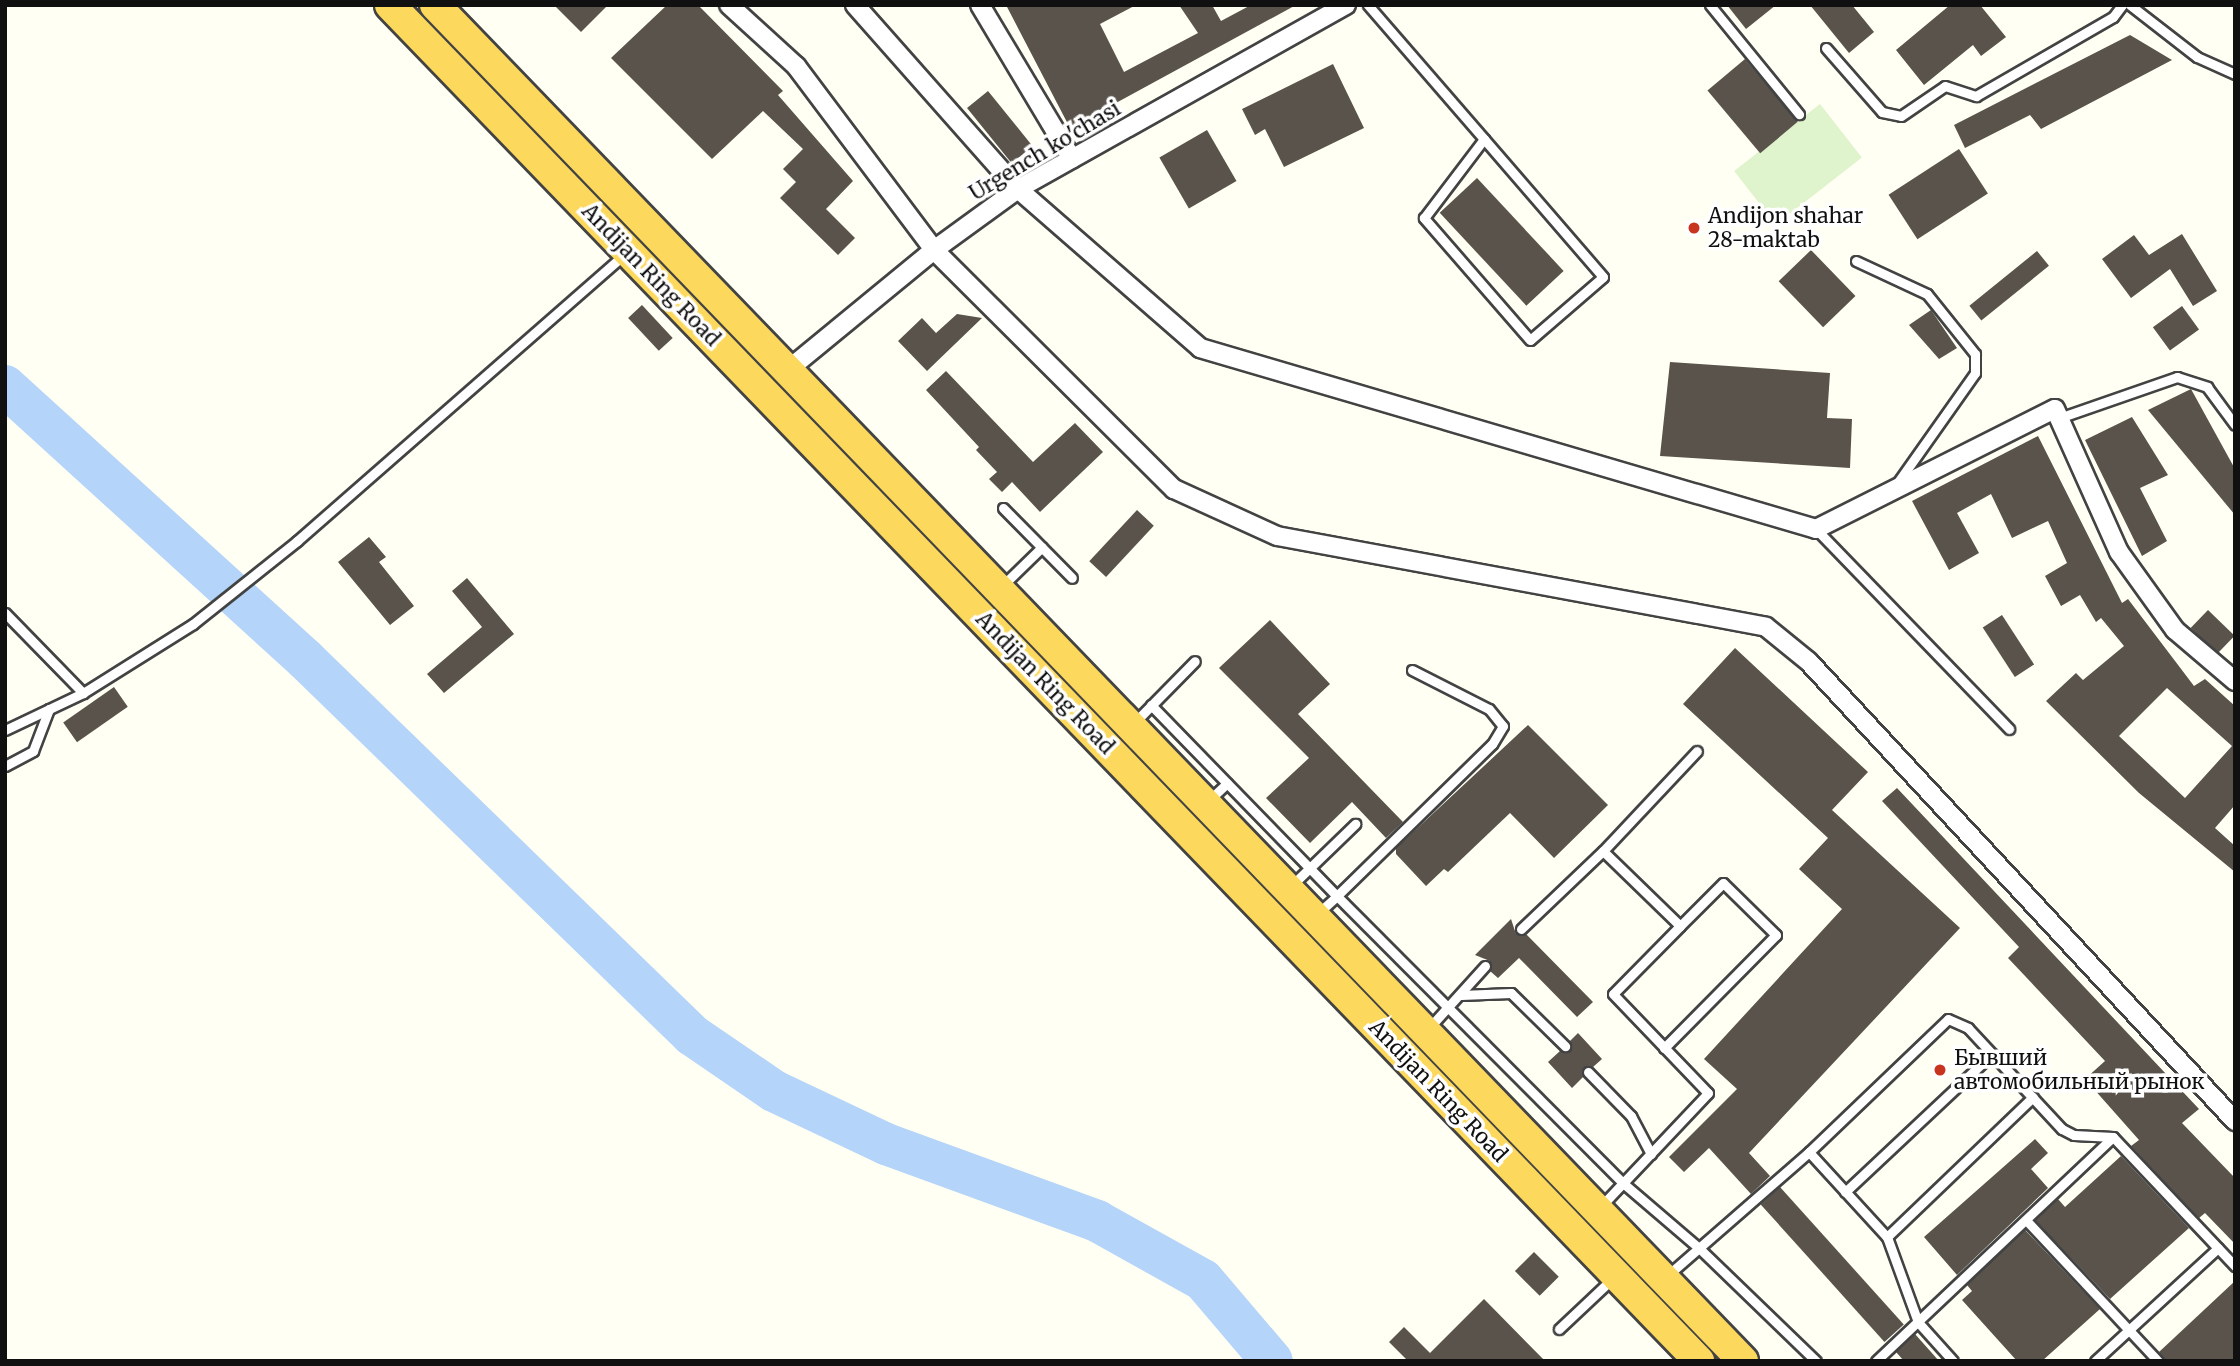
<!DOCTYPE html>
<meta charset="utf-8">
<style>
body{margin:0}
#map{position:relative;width:2240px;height:1366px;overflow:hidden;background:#fffff3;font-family:Merriweather,serif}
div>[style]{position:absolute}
.pitch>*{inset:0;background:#dff3cc;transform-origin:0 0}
.river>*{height:42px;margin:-21px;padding:0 21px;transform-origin:21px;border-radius:21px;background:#b4d4f9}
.building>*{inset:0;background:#59534b;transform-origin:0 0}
.roads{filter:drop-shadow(2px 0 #434343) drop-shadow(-2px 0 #434343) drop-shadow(0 2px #434343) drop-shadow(0 -2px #434343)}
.service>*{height:9px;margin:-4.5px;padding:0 4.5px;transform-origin:4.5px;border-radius:4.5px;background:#fff}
.minor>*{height:18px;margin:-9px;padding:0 9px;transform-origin:9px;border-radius:9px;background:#fff}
.trunk>*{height:30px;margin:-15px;padding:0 15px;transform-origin:15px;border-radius:15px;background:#fcd85c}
.dots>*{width:19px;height:19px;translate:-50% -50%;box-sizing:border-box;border:4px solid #fff;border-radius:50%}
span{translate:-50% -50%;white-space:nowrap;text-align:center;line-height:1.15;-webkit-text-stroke:7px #fff;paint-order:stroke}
.street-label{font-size:21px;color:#101010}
.poi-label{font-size:21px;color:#101010}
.left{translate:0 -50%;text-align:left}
.frame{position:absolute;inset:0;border:7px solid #101010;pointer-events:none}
</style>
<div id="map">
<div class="pitch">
<i style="left:1820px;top:104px;width:68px;height:109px;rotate:52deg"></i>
</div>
<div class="river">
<i style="left:5px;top:386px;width:406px;rotate:42.3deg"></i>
<i style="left:305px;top:659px;width:540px;rotate:44.17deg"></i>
<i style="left:692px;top:1035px;width:99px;rotate:34.3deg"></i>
<i style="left:774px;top:1091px;width:124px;rotate:25.3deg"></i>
<i style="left:886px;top:1144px;width:225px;rotate:20deg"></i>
<i style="left:1097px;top:1221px;width:121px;rotate:29.1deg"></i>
<i style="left:1203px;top:1280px;width:106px;rotate:49.6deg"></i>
</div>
<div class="building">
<i style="clip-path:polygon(554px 5px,608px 5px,581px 32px)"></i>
<i style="clip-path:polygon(667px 5px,698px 5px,783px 91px,778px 95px,853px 181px,826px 209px,855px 238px,838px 255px,780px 198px,796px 182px,783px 169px,803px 149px,763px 111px,712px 159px,611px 58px)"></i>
<i style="clip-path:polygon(1006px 5px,1136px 5px,1100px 24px,1124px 72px,1198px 33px,1179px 5px,1212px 5px,1221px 21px,1251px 5px,1296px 5px,1070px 128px)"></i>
<i style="clip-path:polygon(1727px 5px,1776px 5px,1746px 29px)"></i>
<i style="clip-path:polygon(1810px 5px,1852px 5px,1874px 32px,1849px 53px)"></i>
<i style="clip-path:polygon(1950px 5px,1980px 5px,2006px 37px,1981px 56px,1973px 45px,1924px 85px,1896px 50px)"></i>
<i style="clip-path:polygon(2130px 35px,2172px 60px,2041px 129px,2030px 115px,1965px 148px,1954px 125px)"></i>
<i style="left:1745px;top:59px;width:82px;height:49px;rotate:50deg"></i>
<i style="clip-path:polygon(1333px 64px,1364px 128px,1284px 167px,1265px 129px,1255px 135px,1242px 109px)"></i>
<i style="left:988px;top:91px;width:71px;height:27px;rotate:51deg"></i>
<i style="left:1207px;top:130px;width:59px;height:55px;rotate:60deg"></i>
<i style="left:1959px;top:149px;width:53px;height:84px;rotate:57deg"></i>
<i style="left:1477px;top:178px;width:127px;height:51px;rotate:47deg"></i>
<i style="clip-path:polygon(2182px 234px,2217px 291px,2193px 306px,2170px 269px,2131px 298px,2102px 259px,2134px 235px,2149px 255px)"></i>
<i style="left:1811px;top:250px;width:64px;height:45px;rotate:46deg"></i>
<i style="left:2037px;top:251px;width:19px;height:87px;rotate:51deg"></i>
<i style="left:642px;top:305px;width:45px;height:19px;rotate:47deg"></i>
<i style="left:2182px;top:306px;width:29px;height:36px;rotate:54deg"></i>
<i style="clip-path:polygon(1931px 310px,1957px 348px,1939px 359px,1909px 325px)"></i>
<i style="clip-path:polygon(957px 314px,982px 318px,927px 371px,898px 341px,922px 318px,936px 333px)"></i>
<i style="clip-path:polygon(1670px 362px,1830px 373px,1827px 418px,1852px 419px,1850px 468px,1660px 456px)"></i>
<i style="clip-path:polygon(946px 371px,1033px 462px,1075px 423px,1103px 452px,1040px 512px,1012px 482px,1002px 492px,989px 479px,997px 472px,976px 450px,979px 447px,926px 390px)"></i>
<i style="clip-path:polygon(2191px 389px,2235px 469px,2235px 515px,2148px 410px)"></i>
<i style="clip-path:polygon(2132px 417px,2168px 475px,2140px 488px,2167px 541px,2142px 556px,2085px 440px)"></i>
<i style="clip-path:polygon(evenodd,2038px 436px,2122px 603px,2128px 599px,2194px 686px,2205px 679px,2235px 706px,2235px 805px,2215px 828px,2235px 846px,2235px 872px,2139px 793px,2046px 701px,2076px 673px,2083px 680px,2124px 646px,2101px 618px,2096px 622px,2080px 595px,2061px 606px,2045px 576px,2067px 563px,2048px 521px,2012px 538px,1991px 494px,1957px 513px,1979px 553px,1949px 570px,1912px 501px,2038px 436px,2167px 688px,2232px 746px,2185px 798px,2119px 736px,2167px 688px)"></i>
<i style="left:1137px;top:510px;width:23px;height:70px;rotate:43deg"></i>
<i style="clip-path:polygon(369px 537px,386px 557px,379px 562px,414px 606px,390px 625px,338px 562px)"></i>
<i style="clip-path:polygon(467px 578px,514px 634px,444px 693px,427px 674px,482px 627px,452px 591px)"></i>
<i style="left:2208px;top:610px;width:37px;height:25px;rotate:44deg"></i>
<i style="left:2002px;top:615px;width:59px;height:23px;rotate:57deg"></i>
<i style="clip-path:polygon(1270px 620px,1330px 684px,1298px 714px,1403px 822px,1386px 838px,1352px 802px,1310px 843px,1266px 798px,1309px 758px,1219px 668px)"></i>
<i style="clip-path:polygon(1735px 648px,1868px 772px,1832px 810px,1960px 928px,1749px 1153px,1770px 1176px,1751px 1194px,1709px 1148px,1684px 1172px,1669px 1157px,1737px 1089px,1704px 1059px,1842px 909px,1799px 869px,1828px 838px,1683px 704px)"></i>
<i style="left:114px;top:687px;width:24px;height:62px;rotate:55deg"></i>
<i style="clip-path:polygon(1528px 725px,1608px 805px,1554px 858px,1510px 813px,1448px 872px,1444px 869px,1426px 886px,1396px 854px,1396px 848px)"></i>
<i style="clip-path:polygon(1897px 788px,2199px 1109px,2182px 1123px,2235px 1178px,2235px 1244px,2205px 1213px,2199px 1218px,2131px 1146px,2139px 1140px,2085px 1079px,2105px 1061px,2008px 958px,2019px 947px,1882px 801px)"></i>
<i style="clip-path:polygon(1511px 919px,1516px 934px,1526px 934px,1593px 1002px,1577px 1017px,1519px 958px,1498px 978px,1490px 971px,1490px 961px,1475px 955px)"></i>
<i style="clip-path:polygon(1578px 1033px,1602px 1059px,1593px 1067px,1584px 1067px,1583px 1077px,1572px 1088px,1548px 1062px,1560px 1051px,1569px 1051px,1570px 1041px)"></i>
<i style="clip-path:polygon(2035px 1139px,2048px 1153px,2031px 1169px,2048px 1188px,1957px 1275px,1924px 1237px)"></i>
<i style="clip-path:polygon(2121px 1156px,2189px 1228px,2110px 1299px,2035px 1220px,2058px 1199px,2065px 1207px)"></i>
<i style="left:1780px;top:1187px;width:185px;height:26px;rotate:48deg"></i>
<i style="clip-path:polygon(2025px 1230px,2100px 1309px,2042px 1361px,2017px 1361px,1962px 1300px,1972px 1291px,1967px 1285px)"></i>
<i style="left:1534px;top:1252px;width:35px;height:27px;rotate:45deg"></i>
<i style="clip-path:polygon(2235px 1281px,2235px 1361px,2165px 1361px,2159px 1352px)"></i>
<i style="clip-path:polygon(1484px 1299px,1545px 1361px,1408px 1361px,1389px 1342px,1404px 1327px,1430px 1353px)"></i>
<i style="clip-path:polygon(1915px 1334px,1939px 1361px,1904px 1361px,1896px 1352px)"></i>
</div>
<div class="roads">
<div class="service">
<i style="left:1368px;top:5px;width:177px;rotate:49.1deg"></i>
<i style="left:1484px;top:139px;width:182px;rotate:49.2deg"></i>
<i style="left:1603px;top:277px;width:96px;rotate:139.2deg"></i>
<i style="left:1530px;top:340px;width:162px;rotate:-131deg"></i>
<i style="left:1424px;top:218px;width:99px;rotate:-52.8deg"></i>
<i style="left:1710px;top:5px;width:141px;rotate:50.8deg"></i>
<i style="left:2130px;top:5px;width:85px;rotate:37.8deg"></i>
<i style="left:2197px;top:57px;width:42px;rotate:24.1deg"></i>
<i style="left:1826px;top:48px;width:85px;rotate:48.8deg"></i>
<i style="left:1882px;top:112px;width:19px;rotate:12deg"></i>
<i style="left:1901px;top:116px;width:53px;rotate:-34.3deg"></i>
<i style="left:1945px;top:86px;width:33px;rotate:18deg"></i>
<i style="left:1976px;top:96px;width:158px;rotate:-30deg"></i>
<i style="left:2113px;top:17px;width:15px;rotate:-53deg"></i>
<i style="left:1856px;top:261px;width:78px;rotate:24.9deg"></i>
<i style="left:1927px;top:294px;width:77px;rotate:51.3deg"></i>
<i style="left:1975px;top:354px;width:19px;rotate:90deg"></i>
<i style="left:1975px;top:373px;width:137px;rotate:125.2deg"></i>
<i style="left:2059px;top:418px;width:125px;rotate:-19.2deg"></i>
<i style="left:2177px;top:377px;width:32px;rotate:18deg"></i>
<i style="left:2207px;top:387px;width:47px;rotate:53.6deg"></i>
<i style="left:1003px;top:508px;width:98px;rotate:45.4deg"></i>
<i style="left:1816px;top:529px;width:278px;rotate:46deg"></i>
<i style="left:1001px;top:587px;width:57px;rotate:-44.3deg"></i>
<i style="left:5px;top:613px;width:112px;rotate:45.7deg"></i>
<i style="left:1412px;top:670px;width:86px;rotate:26.9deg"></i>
<i style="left:1489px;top:709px;width:22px;rotate:51deg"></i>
<i style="left:1503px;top:726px;width:21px;rotate:121deg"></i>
<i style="left:1492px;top:744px;width:217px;rotate:135.6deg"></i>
<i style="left:1337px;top:896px;width:405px;rotate:45.1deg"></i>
<i style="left:1623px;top:1183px;width:101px;rotate:40.6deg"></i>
<i style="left:1700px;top:1249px;width:161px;rotate:44deg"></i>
<i style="left:1151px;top:705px;width:267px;rotate:45.8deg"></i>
<i style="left:1337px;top:896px;width:24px;rotate:138deg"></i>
<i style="left:1133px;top:724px;width:88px;rotate:-45.5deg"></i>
<i style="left:5px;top:730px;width:86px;rotate:-25.4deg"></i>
<i style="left:83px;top:693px;width:130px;rotate:-32.1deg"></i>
<i style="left:193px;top:624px;width:133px;rotate:-38.6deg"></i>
<i style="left:297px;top:541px;width:434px;rotate:-41.2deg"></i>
<i style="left:5px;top:766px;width:32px;rotate:-28deg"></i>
<i style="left:33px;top:751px;width:45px;rotate:-69.1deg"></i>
<i style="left:1208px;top:801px;width:26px;rotate:-43deg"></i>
<i style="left:1603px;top:851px;width:137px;rotate:-46.8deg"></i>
<i style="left:1290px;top:887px;width:91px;rotate:-44.1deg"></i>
<i style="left:1521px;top:929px;width:113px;rotate:-43.6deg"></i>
<i style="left:1603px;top:851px;width:107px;rotate:44.2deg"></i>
<i style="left:1680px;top:926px;width:95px;rotate:134.6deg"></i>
<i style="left:1613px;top:994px;width:137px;rotate:46.2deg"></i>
<i style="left:1708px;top:1093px;width:156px;rotate:133.4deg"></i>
<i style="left:1461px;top:995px;width:50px;rotate:-2.3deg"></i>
<i style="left:1511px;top:993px;width:76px;rotate:44.5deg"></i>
<i style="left:1428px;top:1029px;width:85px;rotate:-47.9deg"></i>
<i style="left:1664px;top:1048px;width:159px;rotate:-45.3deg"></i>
<i style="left:1776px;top:935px;width:74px;rotate:-135.5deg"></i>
<i style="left:1723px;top:883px;width:61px;rotate:135deg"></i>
<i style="left:1588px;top:1072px;width:62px;rotate:45.7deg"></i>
<i style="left:1631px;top:1116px;width:43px;rotate:62.2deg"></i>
<i style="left:1809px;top:1152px;width:115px;rotate:47.5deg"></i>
<i style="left:1887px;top:1237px;width:90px;rotate:70deg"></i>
<i style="left:1918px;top:1322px;width:52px;rotate:48.1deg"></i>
<i style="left:1845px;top:1192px;width:202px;rotate:-43.2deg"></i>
<i style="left:2026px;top:1220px;width:193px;rotate:46.9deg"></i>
<i style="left:1887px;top:1237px;width:202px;rotate:-43.8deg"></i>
<i style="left:1668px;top:1275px;width:187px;rotate:-41.1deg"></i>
<i style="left:1809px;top:1152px;width:192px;rotate:-43.7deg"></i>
<i style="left:1948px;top:1019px;width:22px;rotate:24deg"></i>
<i style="left:1968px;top:1028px;width:138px;rotate:47.1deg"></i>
<i style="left:2062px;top:1129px;width:13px;rotate:27deg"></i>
<i style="left:2074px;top:1135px;width:39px;rotate:3deg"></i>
<i style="left:2113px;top:1137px;width:178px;rotate:46.6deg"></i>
<i style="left:1559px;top:1329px;width:73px;rotate:-43.3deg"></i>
<i style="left:1876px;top:1361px;width:326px;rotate:-43.4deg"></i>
<i style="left:2095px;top:1361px;width:167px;rotate:-42.6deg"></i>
</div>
<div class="minor">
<i style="left:729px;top:5px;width:91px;rotate:42.3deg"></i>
<i style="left:796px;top:66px;width:230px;rotate:53.1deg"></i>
<i style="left:934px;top:250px;width:339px;rotate:44.9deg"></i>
<i style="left:1174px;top:489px;width:113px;rotate:24.5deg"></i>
<i style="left:1277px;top:536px;width:497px;rotate:10.5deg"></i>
<i style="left:1766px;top:627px;width:54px;rotate:39deg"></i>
<i style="left:1808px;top:661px;width:628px;rotate:47.13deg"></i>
<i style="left:855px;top:5px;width:246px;rotate:48.5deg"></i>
<i style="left:1018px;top:189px;width:242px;rotate:41.1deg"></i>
<i style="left:1200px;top:348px;width:642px;rotate:16.37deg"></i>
<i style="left:1816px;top:529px;width:267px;rotate:-26.7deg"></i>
<i style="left:2055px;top:409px;width:157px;rotate:65.9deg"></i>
<i style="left:2119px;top:552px;width:96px;rotate:54.3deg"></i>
<i style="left:2175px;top:630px;width:79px;rotate:40.4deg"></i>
<i style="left:980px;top:5px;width:179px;rotate:59.1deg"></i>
<i style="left:789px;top:369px;width:188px;rotate:-39.4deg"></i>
<i style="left:934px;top:250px;width:104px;rotate:-36deg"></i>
<i style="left:1018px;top:189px;width:376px;rotate:-29.3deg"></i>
</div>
<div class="trunk">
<i style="left:390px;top:5px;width:1885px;rotate:46.01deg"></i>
<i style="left:435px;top:5px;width:1884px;rotate:46.03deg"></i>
</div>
</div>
<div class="dots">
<i style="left:1694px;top:228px;background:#c83420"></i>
<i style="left:1940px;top:1070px;background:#c83420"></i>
</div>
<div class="street-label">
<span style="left:1045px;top:151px;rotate:-31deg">Urgench ko'chasi</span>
<span style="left:651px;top:275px;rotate:46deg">Andijan Ring Road</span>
<span style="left:1045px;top:683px;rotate:46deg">Andijan Ring Road</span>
<span style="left:1438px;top:1091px;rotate:46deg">Andijan Ring Road</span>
</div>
<div class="poi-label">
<span class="left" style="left:1708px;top:228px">Andijon shahar<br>28-maktab</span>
<span class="left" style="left:1954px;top:1070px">Бывший<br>автомобильный рынок</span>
</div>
<div class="frame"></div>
</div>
